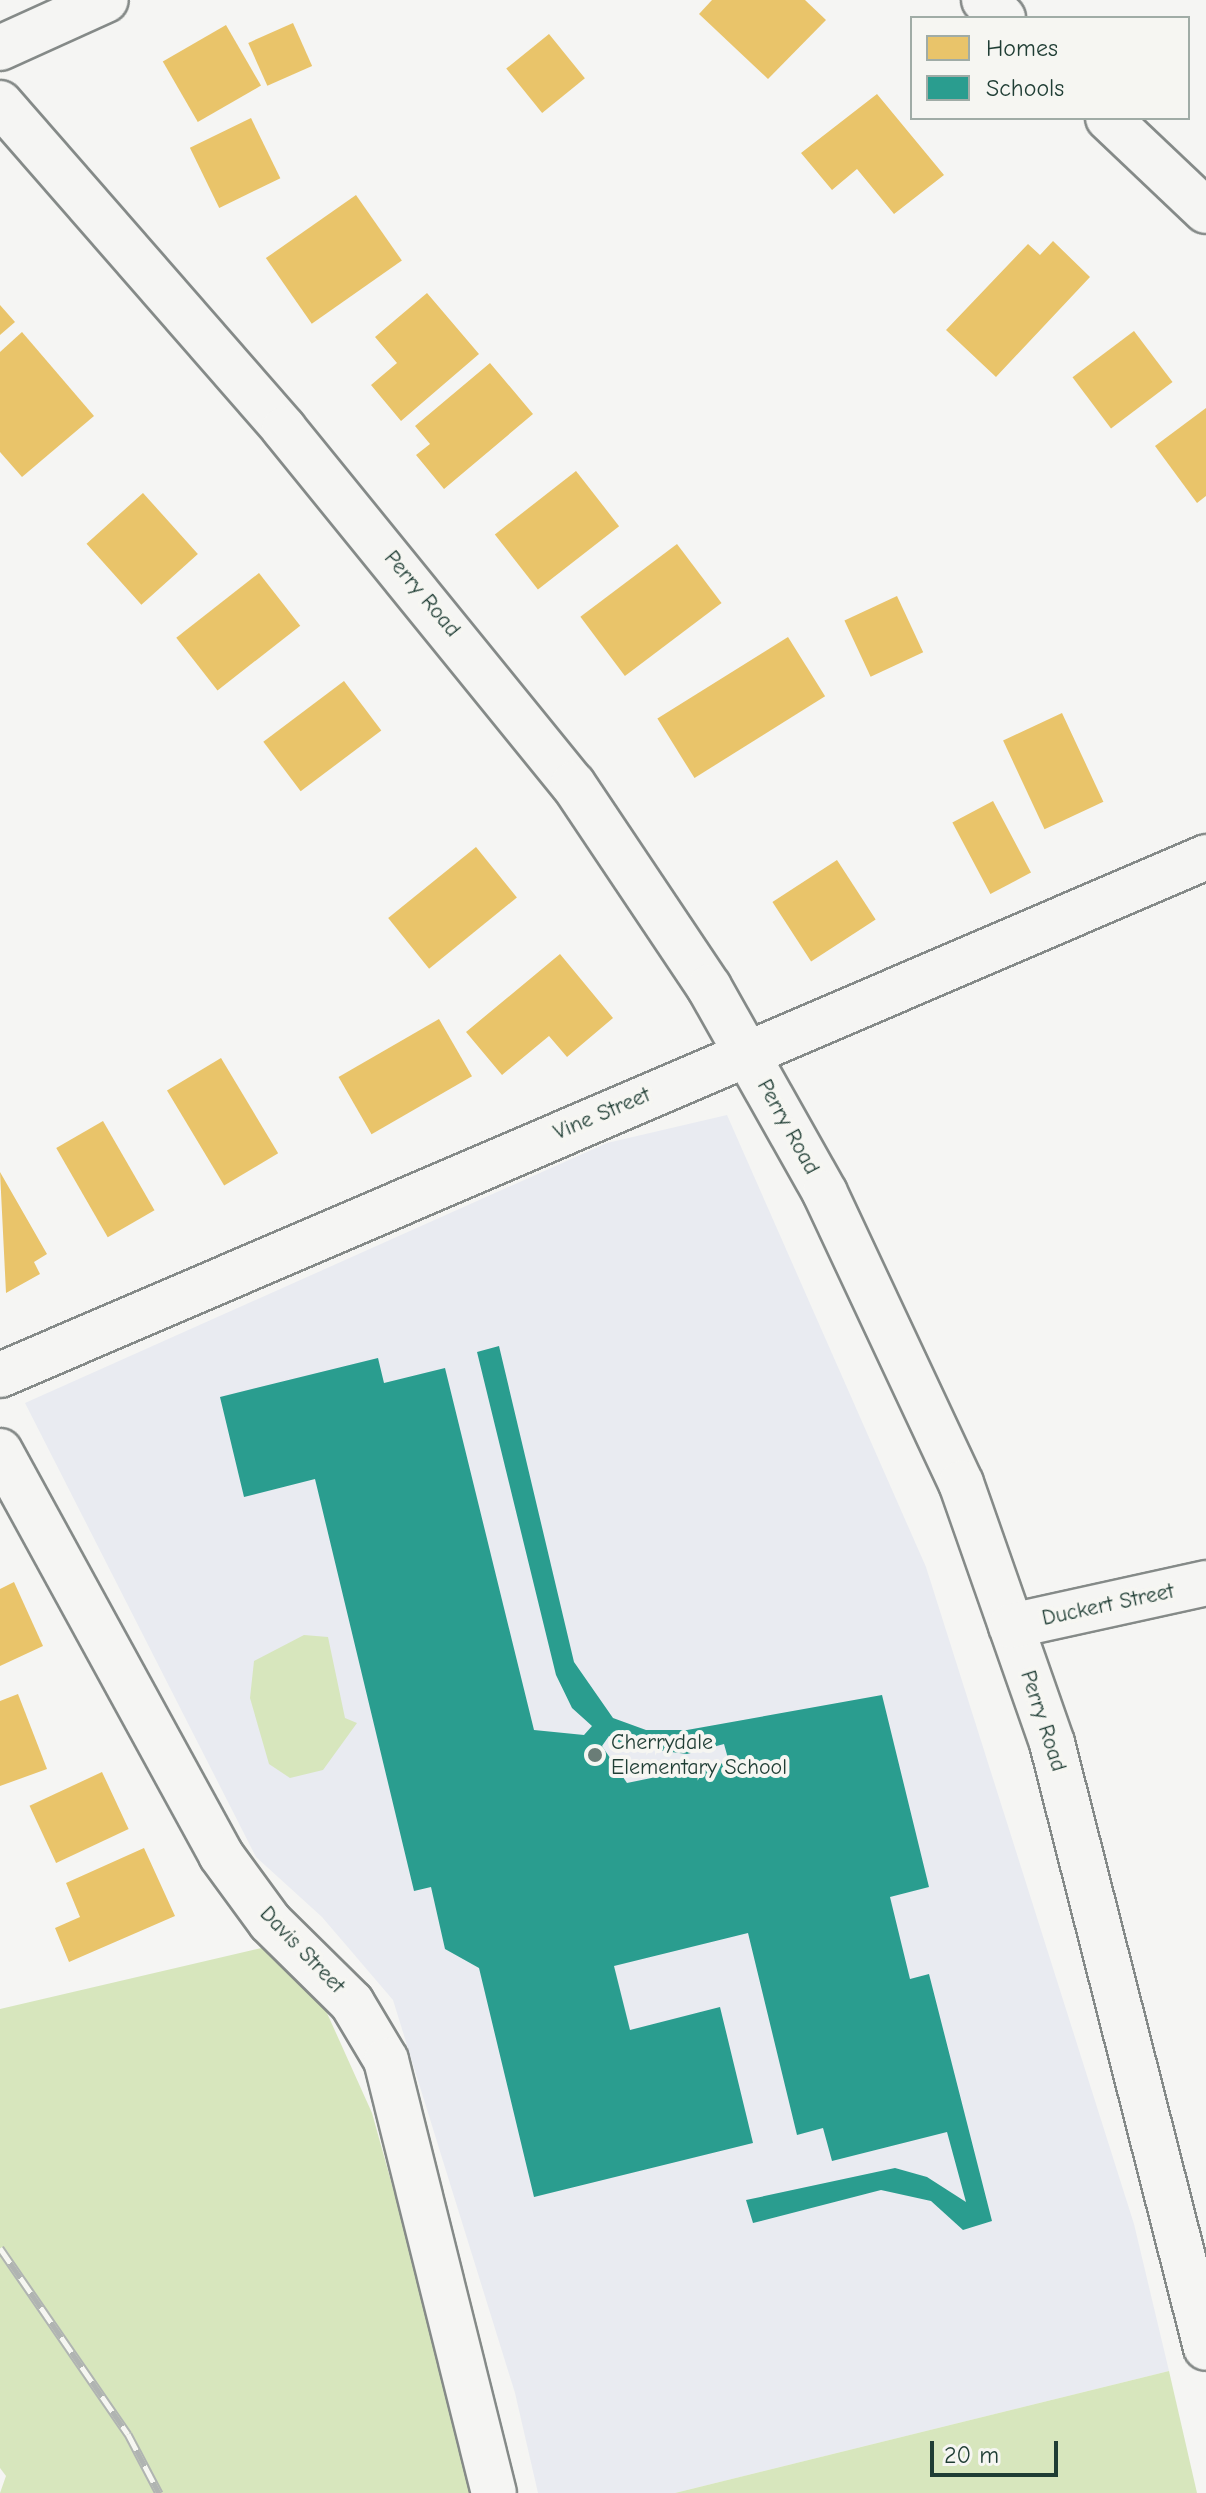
<!DOCTYPE html>
<style>
body{margin:0}
#map{position:relative;width:1206px;height:2493px;overflow:hidden;background:#f5f5f3;font-family:"Comic Neue",sans-serif}
div>[style]{position:absolute}
.built>*{inset:0;background:#e9ebf1}
.green>*{inset:0;background:#d7e6bd}
.homes>*{inset:0;background:#e9c46a;transform-origin:0 0}
.schools>*{inset:0;background:#2a9d8f}
.roads{filter:drop-shadow(2px 0 #858a88) drop-shadow(-2px 0 #858a88) drop-shadow(0 2px #858a88) drop-shadow(0 -2px #858a88)}
.minor>*{height:44px;margin:-22px;padding:0 22px;transform-origin:22px;border-radius:22px;background:#f5f5f3}
.rail>*{height:9px;margin-top:-4.5px;transform-origin:0;background:repeating-linear-gradient(90deg,#f6f6f2 0 18px,#b0b4b2 0 36px);box-sizing:border-box;border-block:2px solid #b0b4b2}
.dots>*{width:22px;height:22px;translate:-50% -50%;box-sizing:border-box;border:4px solid #f6f6f2;border-radius:50%}
span{translate:-50% -50%;white-space:nowrap;text-align:center;line-height:1.15;-webkit-text-stroke:8px #f6f6f2;paint-order:stroke}
.street-label{font-size:22px;color:#1f3d34}
.poi-label{font-size:22px;color:#1f3d34}
.left{translate:0 -50%;text-align:left}
.legend{position:absolute;left:910px;top:16px;width:280px;height:104px;box-sizing:border-box;background:#f6f6f2;border:2px solid #a0aca6;margin:0;padding:10px 14px;list-style:none;font-size:24px;color:#1f3d34}
.legend li{display:flex;align-items:center;gap:16px;height:40px}
.legend b{width:40px;border:2px solid #a0aca6}
.scale{position:absolute;left:930px;top:2441px;width:128px;height:36px;box-sizing:border-box;border:4px solid #1f3d34;border-top:0;padding-left:10px;font-size:24px;line-height:28px;white-space:nowrap;color:#1f3d34;-webkit-text-stroke:6px #f6f6f2;paint-order:stroke}
</style>
<div id="map">
<div class="built">
<i style="clip-path:polygon(727px 1115px,926px 1567px,1134px 2224px,1169px 2371px,675px 2493px,538px 2493px,515px 2393px,393px 2000px,322px 1917px,256px 1857px,25px 1403px,607px 1143px)"></i>
</div>
<div class="green">
<i style="clip-path:polygon(304px 1635px,328px 1637px,345px 1718px,357px 1723px,323px 1770px,290px 1778px,269px 1764px,250px 1698px,254px 1661px)"></i>
<i style="clip-path:polygon(266px 1947px,318px 1993px,372px 2113px,478px 2493px,0 2493px,6px 2476px,0 2468px,0 2009px)"></i>
<i style="clip-path:polygon(1169px 2371px,1197px 2493px,675px 2493px)"></i>
</div>
<div class="homes">
<i style="clip-path:polygon(712px 0,805px 0,826px 20px,768px 79px,699px 14px)"></i>
<i style="left:293px;top:23px;width:47px;height:49px;rotate:66deg"></i>
<i style="left:226px;top:25px;width:70px;height:73px;rotate:60deg"></i>
<i style="left:549px;top:34px;width:57px;height:55px;rotate:51deg"></i>
<i style="clip-path:polygon(877px 94px,944px 175px,894px 214px,857px 169px,832px 190px,801px 153px)"></i>
<i style="left:251px;top:118px;width:67px;height:68px;rotate:64deg"></i>
<i style="left:356px;top:195px;width:80px;height:110px;rotate:55deg"></i>
<i style="clip-path:polygon(1053px 241px,1090px 277px,996px 377px,946px 330px,1028px 244px,1040px 255px)"></i>
<i style="clip-path:polygon(427px 293px,479px 354px,401px 421px,371px 385px,397px 363px,375px 337px)"></i>
<i style="clip-path:polygon(0 305px,15px 322px,0 335px)"></i>
<i style="left:1134px;top:331px;width:64px;height:77px;rotate:53deg"></i>
<i style="clip-path:polygon(22px 332px,94px 416px,22px 477px,0 452px,0 352px)"></i>
<i style="clip-path:polygon(490px 363px,533px 414px,444px 489px,416px 455px,430px 444px,415px 426px)"></i>
<i style="clip-path:polygon(1206px 408px,1206px 496px,1197px 503px,1155px 446px)"></i>
<i style="left:576px;top:471px;width:70px;height:103px;rotate:52deg"></i>
<i style="left:143px;top:493px;width:82px;height:76px;rotate:48deg"></i>
<i style="left:677px;top:544px;width:74px;height:121px;rotate:53deg"></i>
<i style="left:259px;top:573px;width:67px;height:105px;rotate:52deg"></i>
<i style="left:897px;top:596px;width:62px;height:58px;rotate:65deg"></i>
<i style="left:788px;top:637px;width:70px;height:154px;rotate:58deg"></i>
<i style="left:344px;top:681px;width:62px;height:101px;rotate:53deg"></i>
<i style="left:1062px;top:713px;width:98px;height:65px;rotate:65deg"></i>
<i style="left:993px;top:801px;width:81px;height:46px;rotate:62deg"></i>
<i style="left:476px;top:847px;width:65px;height:113px;rotate:51deg"></i>
<i style="left:837px;top:860px;width:71px;height:77px;rotate:57deg"></i>
<i style="clip-path:polygon(560px 954px,613px 1018px,567px 1057px,549px 1036px,502px 1075px,466px 1032px)"></i>
<i style="left:439px;top:1019px;width:66px;height:116px;rotate:60deg"></i>
<i style="left:221px;top:1058px;width:111px;height:63px;rotate:59deg"></i>
<i style="left:103px;top:1121px;width:103px;height:54px;rotate:60deg"></i>
<i style="clip-path:polygon(0 1172px,47px 1254px,34px 1262px,40px 1274px,6px 1293px)"></i>
<i style="clip-path:polygon(14px 1582px,43px 1646px,0 1666px,0 1589px)"></i>
<i style="clip-path:polygon(18px 1694px,47px 1769px,0 1786px,0 1701px)"></i>
<i style="left:102px;top:1772px;width:63px;height:80px;rotate:65deg"></i>
<i style="clip-path:polygon(144px 1848px,175px 1916px,69px 1962px,55px 1928px,80px 1917px,66px 1883px)"></i>
</div>
<div class="schools">
<i style="clip-path:polygon(evenodd,499px 1346px,574px 1662px,613px 1718px,646px 1730px,687px 1730px,882px 1695px,929px 1887px,890px 1897px,910px 1979px,929px 1974px,992px 2221px,963px 2230px,931px 2201px,881px 2190px,753px 2223px,746px 2200px,895px 2168px,927px 2177px,966px 2202px,947px 2132px,832px 2161px,823px 2128px,797px 2135px,748px 1933px,614px 1966px,630px 2030px,720px 2007px,753px 2143px,534px 2197px,479px 1968px,445px 1949px,431px 1887px,414px 1891px,315px 1479px,244px 1497px,220px 1397px,378px 1358px,384px 1383px,445px 1368px,534px 1730px,584px 1735px,592px 1726px,572px 1708px,556px 1675px,477px 1352px,499px 1346px,609px 1736px,625px 1746px,687px 1754px,724px 1744px,729px 1762px,627px 1783px,602px 1746px,609px 1736px)"></i>
</div>
<div class="roads">
<div class="minor">
<i style="left:984px;top:0;width:26px;rotate:43deg"></i>
<i style="left:0;top:48px;width:116px;rotate:-24.4deg"></i>
<i style="left:0;top:103px;width:432px;rotate:48.9deg"></i>
<i style="left:284px;top:429px;width:458px;rotate:50.9deg"></i>
<i style="left:573px;top:784px;width:244px;rotate:56.2deg"></i>
<i style="left:709px;top:987px;width:236px;rotate:60.6deg"></i>
<i style="left:825px;top:1193px;width:320px;rotate:64.9deg"></i>
<i style="left:961px;top:1483px;width:275px;rotate:70.7deg"></i>
<i style="left:1052px;top:1743px;width:624px;rotate:75.72deg"></i>
<i style="left:1108px;top:118px;width:135px;rotate:43.5deg"></i>
<i style="left:0;top:1375px;width:1313px;rotate:-23.24deg"></i>
<i style="left:0;top:1451px;width:460px;rotate:61.3deg"></i>
<i style="left:221px;top:1855px;width:83px;rotate:53.8deg"></i>
<i style="left:270px;top:1922px;width:115px;rotate:44.6deg"></i>
<i style="left:352px;top:2003px;width:66px;rotate:59.2deg"></i>
<i style="left:386px;top:2060px;width:446px;rotate:76deg"></i>
<i style="left:1011px;top:1626px;width:200px;rotate:-12.4deg"></i>
</div>
</div>
<div class="rail">
<i style="left:0;top:2248px;width:226px;rotate:55.5deg"></i>
<i style="left:128px;top:2434px;width:67px;rotate:62.3deg"></i>
</div>
<div class="dots">
<i style="left:595px;top:1755px;background:#6a7d77"></i>
</div>
<div class="street-label">
<span style="left:422px;top:594px;rotate:50deg">Perry Road</span>
<span style="left:602px;top:1114px;rotate:-23deg">Vine Street</span>
<span style="left:788px;top:1127px;rotate:61deg">Perry Road</span>
<span style="left:1108px;top:1605px;rotate:-12deg">Duckert Street</span>
<span style="left:1043px;top:1721px;rotate:72deg">Perry Road</span>
<span style="left:302px;top:1950px;rotate:46deg">Davis Street</span>
</div>
<div class="poi-label">
<span class="left" style="left:611px;top:1755px">Cherrydale<br>Elementary School</span>
</div>
<ul class="legend">
<li><b style="height:22px;background:#e9c46a"></b>Homes</li>
<li><b style="height:22px;background:#2a9d8f"></b>Schools</li>
</ul>
<div class="scale">20 m</div>
</div>
